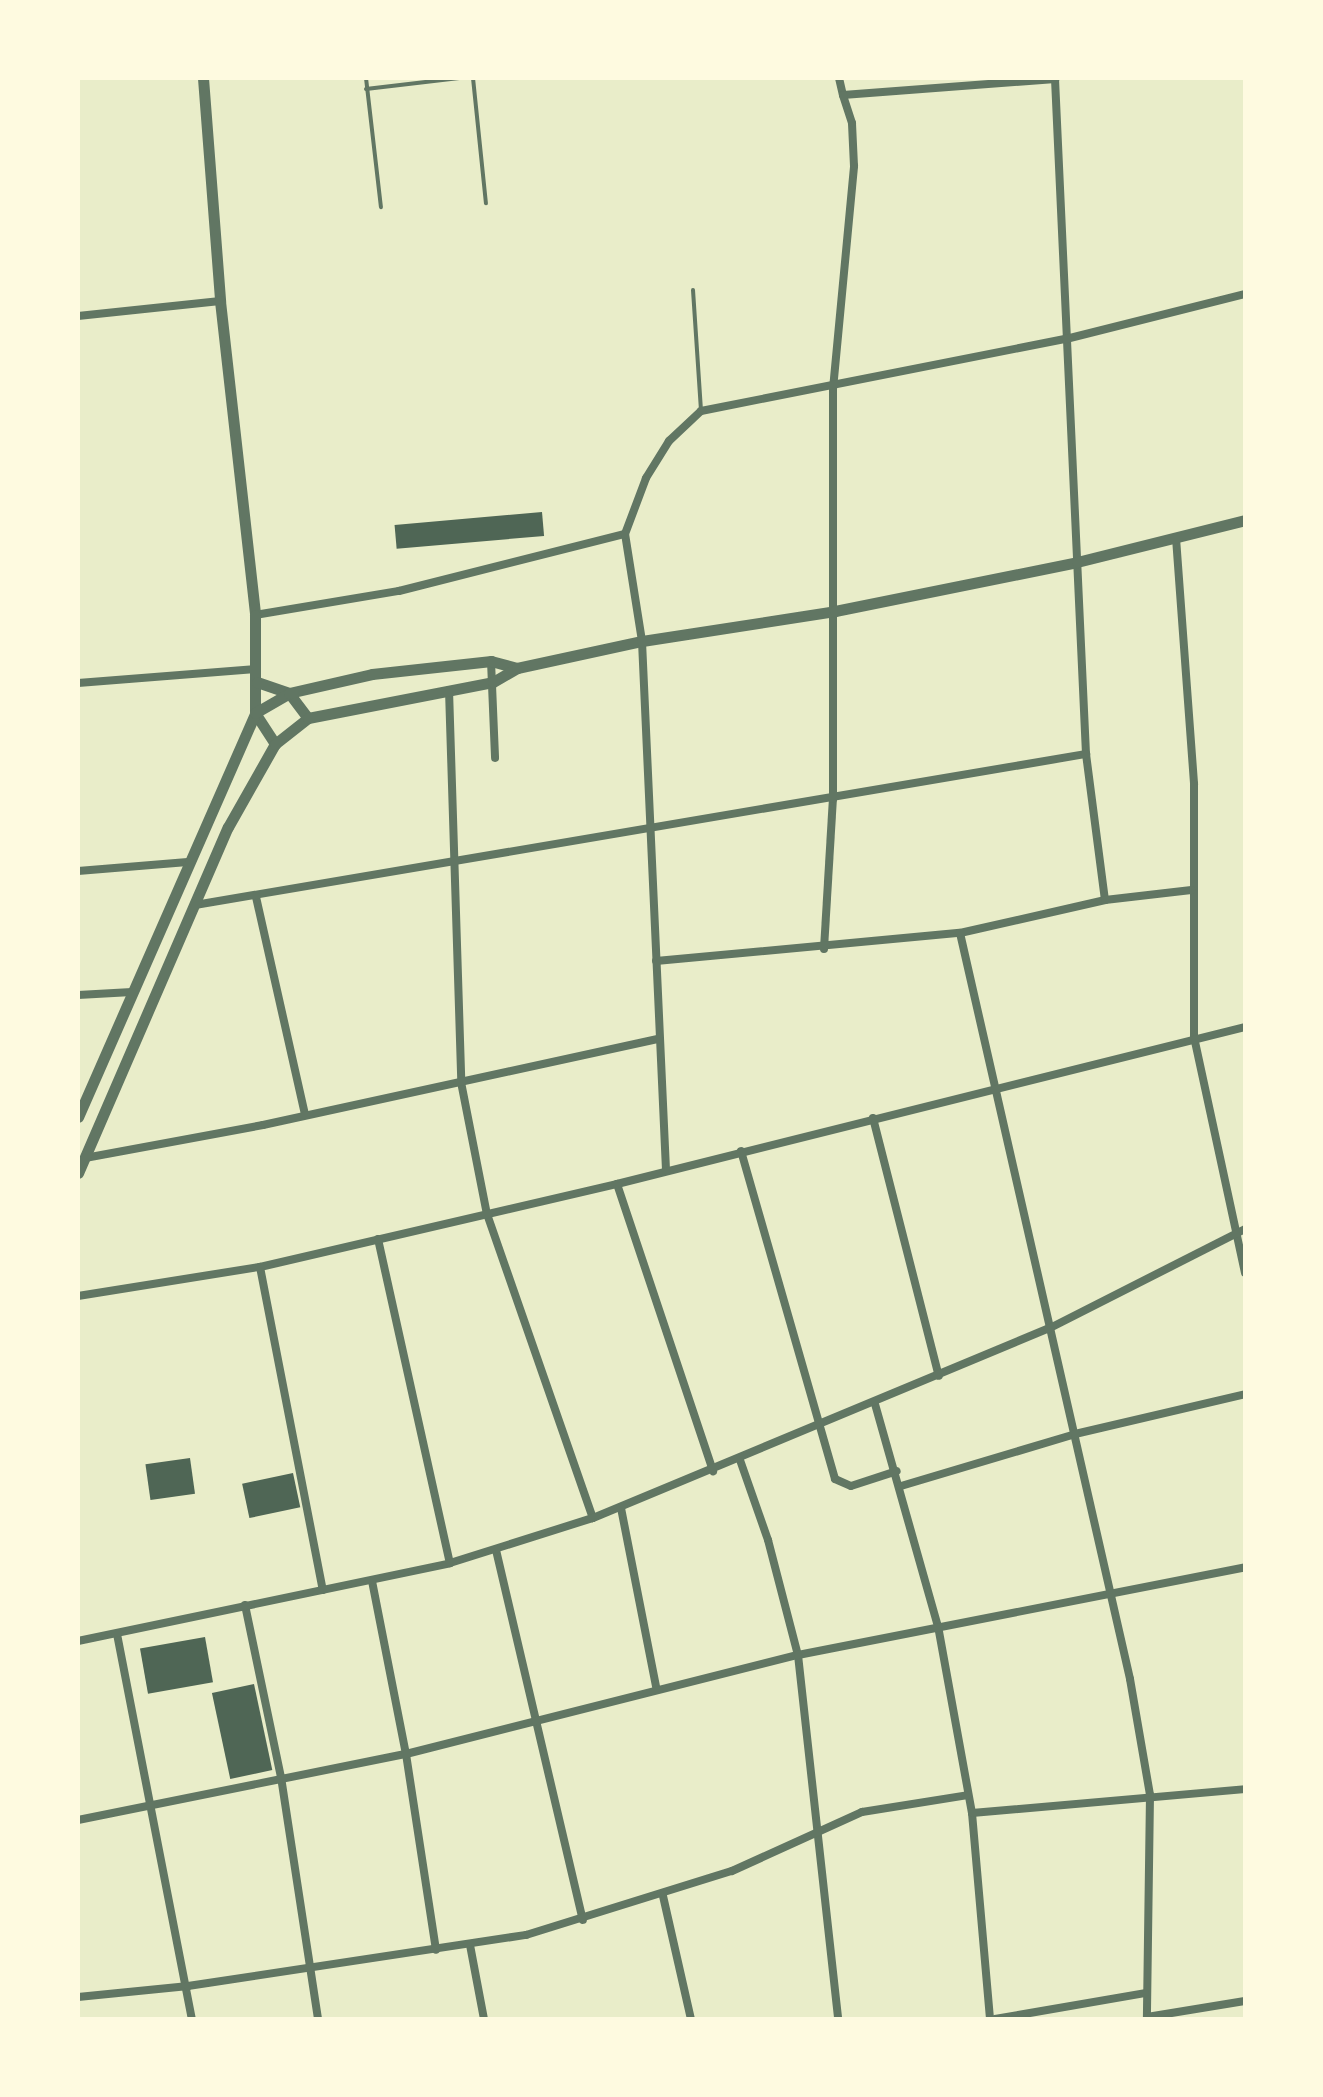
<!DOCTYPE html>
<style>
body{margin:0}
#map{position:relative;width:1323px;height:2097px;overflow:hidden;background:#e9edc9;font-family:Inter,sans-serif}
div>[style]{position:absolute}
.building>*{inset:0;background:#4f6655;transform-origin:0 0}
.service>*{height:4px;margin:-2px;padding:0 2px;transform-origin:2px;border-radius:2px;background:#617663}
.minor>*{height:8px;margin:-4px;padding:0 4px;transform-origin:4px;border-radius:4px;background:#617663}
.tertiary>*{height:11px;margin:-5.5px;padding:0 5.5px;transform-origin:5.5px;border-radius:5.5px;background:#617663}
span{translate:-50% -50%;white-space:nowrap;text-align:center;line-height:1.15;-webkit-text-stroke:8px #fefae0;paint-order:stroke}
.frame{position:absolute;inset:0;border:80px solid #fefae0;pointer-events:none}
</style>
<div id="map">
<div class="building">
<i style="left:542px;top:512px;width:24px;height:148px;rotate:85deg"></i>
<i style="left:190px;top:1458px;width:36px;height:45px;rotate:82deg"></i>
<i style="left:293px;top:1473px;width:35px;height:52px;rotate:78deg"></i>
<i style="left:205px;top:1637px;width:46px;height:66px;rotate:80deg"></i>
<i style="left:254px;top:1684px;width:88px;height:43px;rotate:78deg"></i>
</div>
<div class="service">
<i style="left:366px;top:78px;width:130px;rotate:83.4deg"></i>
<i style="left:473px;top:78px;width:126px;rotate:84.1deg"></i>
<i style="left:366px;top:89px;width:94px;rotate:-6.7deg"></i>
<i style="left:693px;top:290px;width:119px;rotate:86.2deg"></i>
</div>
<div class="minor">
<i style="left:839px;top:78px;width:17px;rotate:77deg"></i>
<i style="left:843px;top:95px;width:213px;rotate:-4.3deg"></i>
<i style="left:1055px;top:79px;width:676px;rotate:87.37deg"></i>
<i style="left:1086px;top:754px;width:147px;rotate:82.6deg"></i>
<i style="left:78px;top:316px;width:143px;rotate:-6deg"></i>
<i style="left:1176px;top:538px;width:247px;rotate:85.8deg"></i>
<i style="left:1194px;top:784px;width:253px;rotate:90deg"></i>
<i style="left:1194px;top:1037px;width:241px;rotate:77.8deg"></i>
<i style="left:255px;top:615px;width:146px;rotate:-9.5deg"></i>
<i style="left:399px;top:591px;width:233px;rotate:-14.2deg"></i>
<i style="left:491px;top:661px;width:97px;rotate:87.6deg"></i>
<i style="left:78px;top:683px;width:179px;rotate:-4.5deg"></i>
<i style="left:449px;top:690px;width:392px;rotate:88.2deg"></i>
<i style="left:461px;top:1082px;width:135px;rotate:78.9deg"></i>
<i style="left:487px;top:1214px;width:322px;rotate:70.8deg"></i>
<i style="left:78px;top:871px;width:110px;rotate:-4.7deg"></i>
<i style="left:256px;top:897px;width:223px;rotate:77.3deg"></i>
<i style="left:195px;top:905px;width:904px;rotate:-9.62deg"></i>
<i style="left:960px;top:933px;width:765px;rotate:77.16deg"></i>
<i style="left:1130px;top:1679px;width:118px;rotate:80.2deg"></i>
<i style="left:1150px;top:1795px;width:224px;rotate:90.8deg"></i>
<i style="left:824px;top:949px;width:150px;rotate:-86.6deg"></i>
<i style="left:833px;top:799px;width:410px;rotate:-90deg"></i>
<i style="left:833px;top:389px;width:224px;rotate:-84.6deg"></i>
<i style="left:854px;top:166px;width:43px;rotate:-92.7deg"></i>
<i style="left:852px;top:123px;width:29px;rotate:-108deg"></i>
<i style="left:656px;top:961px;width:305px;rotate:-5.3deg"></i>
<i style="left:960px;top:933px;width:149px;rotate:-12.8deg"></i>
<i style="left:1105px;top:900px;width:87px;rotate:-6.6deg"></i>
<i style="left:78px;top:995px;width:54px;rotate:-3.2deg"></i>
<i style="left:873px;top:1118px;width:266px;rotate:75.7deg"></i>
<i style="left:741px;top:1151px;width:341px;rotate:74deg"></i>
<i style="left:835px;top:1479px;width:17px;rotate:24deg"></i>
<i style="left:851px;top:1486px;width:48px;rotate:-18.1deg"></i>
<i style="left:85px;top:1158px;width:181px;rotate:-10.5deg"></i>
<i style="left:263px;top:1125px;width:405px;rotate:-12.3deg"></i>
<i style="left:666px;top:1170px;width:530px;rotate:-92.6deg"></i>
<i style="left:642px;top:641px;width:108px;rotate:-99deg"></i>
<i style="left:625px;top:534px;width:60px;rotate:-69.4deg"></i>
<i style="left:646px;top:478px;width:44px;rotate:-58.1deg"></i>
<i style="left:669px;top:441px;width:44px;rotate:-43.2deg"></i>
<i style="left:701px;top:411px;width:372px;rotate:-11.2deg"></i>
<i style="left:1066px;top:339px;width:185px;rotate:-14.1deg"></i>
<i style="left:617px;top:1184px;width:303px;rotate:71.5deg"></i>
<i style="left:378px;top:1239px;width:332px;rotate:77.5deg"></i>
<i style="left:260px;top:1267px;width:329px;rotate:79deg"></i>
<i style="left:78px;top:1296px;width:184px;rotate:-9.1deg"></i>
<i style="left:260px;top:1267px;width:367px;rotate:-13.1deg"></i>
<i style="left:617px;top:1184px;width:647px;rotate:-14.04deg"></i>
<i style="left:875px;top:1404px;width:231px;rotate:74.2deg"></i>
<i style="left:938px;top:1626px;width:190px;rotate:79.7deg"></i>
<i style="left:972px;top:1813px;width:207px;rotate:85deg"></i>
<i style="left:740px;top:1460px;width:85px;rotate:70.7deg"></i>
<i style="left:768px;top:1540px;width:119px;rotate:75.4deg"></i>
<i style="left:798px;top:1655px;width:366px;rotate:83.7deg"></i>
<i style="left:901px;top:1486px;width:182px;rotate:-16.6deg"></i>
<i style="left:1075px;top:1434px;width:175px;rotate:-13.2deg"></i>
<i style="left:621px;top:1508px;width:182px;rotate:78.9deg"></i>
<i style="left:496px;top:1550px;width:380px;rotate:76.8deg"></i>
<i style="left:372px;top:1581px;width:176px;rotate:78.9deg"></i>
<i style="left:406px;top:1754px;width:198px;rotate:81.3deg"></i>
<i style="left:245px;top:1605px;width:176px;rotate:78.2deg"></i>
<i style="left:281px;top:1777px;width:245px;rotate:81.3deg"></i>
<i style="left:117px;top:1634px;width:392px;rotate:79deg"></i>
<i style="left:78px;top:1641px;width:380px;rotate:-11.8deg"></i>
<i style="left:450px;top:1563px;width:150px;rotate:-17.5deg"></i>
<i style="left:593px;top:1518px;width:493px;rotate:-22.6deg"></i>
<i style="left:1048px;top:1329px;width:221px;rotate:-26.9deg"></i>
<i style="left:972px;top:1813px;width:274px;rotate:-5deg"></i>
<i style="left:78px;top:1820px;width:335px;rotate:-11.4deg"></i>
<i style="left:406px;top:1754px;width:404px;rotate:-14.2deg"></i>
<i style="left:798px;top:1655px;width:456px;rotate:-11.1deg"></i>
<i style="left:663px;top:1896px;width:126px;rotate:77.2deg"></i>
<i style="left:470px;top:1945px;width:75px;rotate:79.3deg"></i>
<i style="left:78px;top:1997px;width:111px;rotate:-5.7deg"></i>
<i style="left:188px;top:1986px;width:342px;rotate:-8.6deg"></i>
<i style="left:526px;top:1935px;width:216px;rotate:-17.3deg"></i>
<i style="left:732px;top:1871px;width:143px;rotate:-24.4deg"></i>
<i style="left:862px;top:1812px;width:107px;rotate:-9.1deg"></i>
<i style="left:1147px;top:2017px;width:99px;rotate:-9.3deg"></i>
<i style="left:995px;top:2019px;width:152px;rotate:-9.8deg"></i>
</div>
<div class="tertiary">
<i style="left:203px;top:78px;width:224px;rotate:85.6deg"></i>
<i style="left:220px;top:301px;width:316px;rotate:83.6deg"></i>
<i style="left:255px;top:615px;width:98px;rotate:90deg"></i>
<i style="left:255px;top:713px;width:37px;rotate:57deg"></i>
<i style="left:257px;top:682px;width:34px;rotate:19deg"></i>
<i style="left:289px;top:693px;width:31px;rotate:53deg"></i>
<i style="left:78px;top:1117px;width:441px;rotate:-66.3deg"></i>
<i style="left:255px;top:713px;width:39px;rotate:-30deg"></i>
<i style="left:289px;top:693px;width:85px;rotate:-12.9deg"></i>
<i style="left:372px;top:674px;width:120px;rotate:-6.2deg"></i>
<i style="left:491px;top:661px;width:27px;rotate:15deg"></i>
<i style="left:78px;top:1173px;width:377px;rotate:-66.6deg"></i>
<i style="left:228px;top:827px;width:95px;rotate:-60.5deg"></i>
<i style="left:275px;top:744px;width:42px;rotate:-38.2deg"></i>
<i style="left:308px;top:718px;width:188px;rotate:-11deg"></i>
<i style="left:493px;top:682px;width:28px;rotate:-30deg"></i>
<i style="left:517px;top:668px;width:128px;rotate:-12.2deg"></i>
<i style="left:642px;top:641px;width:195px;rotate:-8.8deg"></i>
<i style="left:835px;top:611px;width:247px;rotate:-11.4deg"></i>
<i style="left:1077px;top:562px;width:173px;rotate:-14deg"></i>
</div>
<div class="frame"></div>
</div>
